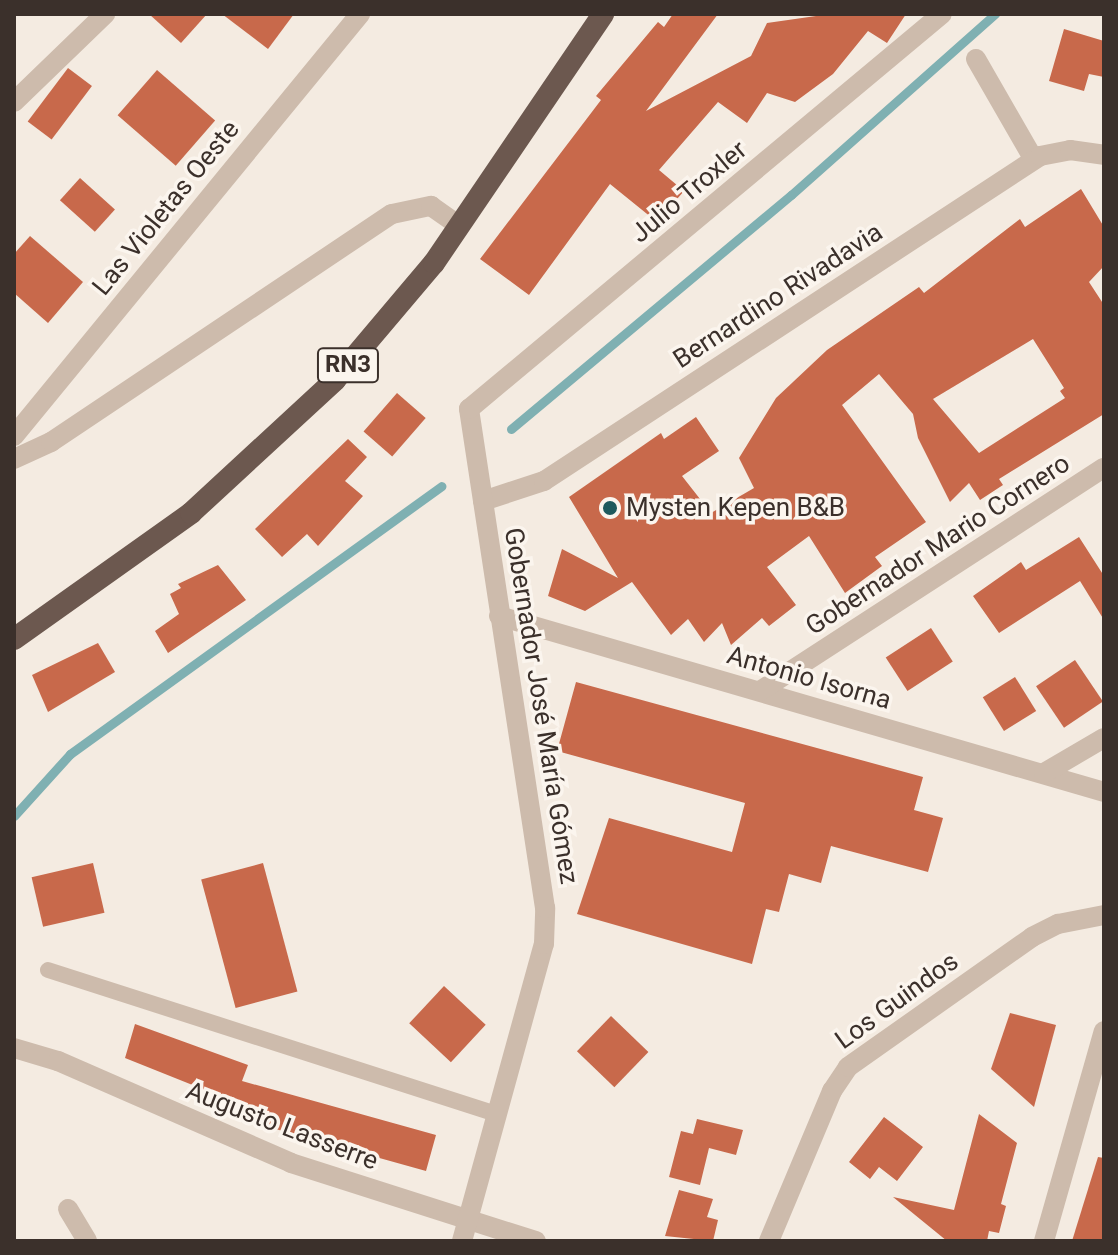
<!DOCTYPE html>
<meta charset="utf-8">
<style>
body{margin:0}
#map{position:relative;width:1118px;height:1255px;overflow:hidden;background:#f4ebe1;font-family:Roboto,sans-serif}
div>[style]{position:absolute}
.stream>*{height:9px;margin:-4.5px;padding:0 4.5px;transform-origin:4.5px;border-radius:4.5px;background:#7fb0b2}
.building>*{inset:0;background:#c8694b;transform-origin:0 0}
.service>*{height:16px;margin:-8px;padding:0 8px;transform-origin:8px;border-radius:8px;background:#cdbbac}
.pedestrian>*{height:20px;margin:-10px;padding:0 10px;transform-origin:10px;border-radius:10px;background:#cdbbac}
.minor>*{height:20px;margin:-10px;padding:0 10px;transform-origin:10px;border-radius:10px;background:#cdbbac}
.trunk>*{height:22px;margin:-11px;padding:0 11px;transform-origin:11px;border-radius:11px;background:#6c584f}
.dots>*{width:22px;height:22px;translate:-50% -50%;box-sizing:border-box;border:4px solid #fbf5ee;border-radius:50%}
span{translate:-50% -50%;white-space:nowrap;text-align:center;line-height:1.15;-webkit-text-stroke:7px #fbf5ee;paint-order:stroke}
.shield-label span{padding:2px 6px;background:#fbf5ee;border:2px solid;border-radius:6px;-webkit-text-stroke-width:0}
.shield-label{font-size:24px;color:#3b302b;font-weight:700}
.street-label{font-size:26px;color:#3b302b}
.poi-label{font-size:26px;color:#3b302b}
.left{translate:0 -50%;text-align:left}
.frame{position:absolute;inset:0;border:16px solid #3b302b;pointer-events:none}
</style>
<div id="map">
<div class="stream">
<i style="left:511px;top:429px;width:365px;rotate:-39.9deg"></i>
<i style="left:791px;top:195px;width:273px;rotate:-41.6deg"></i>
<i style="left:14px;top:816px;width:84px;rotate:-47.9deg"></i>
<i style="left:70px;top:754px;width:458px;rotate:-35.8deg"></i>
</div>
<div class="building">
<i style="clip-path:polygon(149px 14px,207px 14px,181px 43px)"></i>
<i style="clip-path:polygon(222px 14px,294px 14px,268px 49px)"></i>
<i style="clip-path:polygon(673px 14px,718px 14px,646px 111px,751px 56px,767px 23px,830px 14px,906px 14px,887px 43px,868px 31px,833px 74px,795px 102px,767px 93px,747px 123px,718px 102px,659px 170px,684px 191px,657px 222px,610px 184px,529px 295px,480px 259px,601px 100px,596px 96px,658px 22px,664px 27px)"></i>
<i style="clip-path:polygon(1064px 29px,1104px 41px,1104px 77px,1089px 74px,1084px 91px,1049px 81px)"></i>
<i style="left:68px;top:68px;width:30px;height:67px;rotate:37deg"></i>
<i style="left:157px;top:70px;width:77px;height:60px;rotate:41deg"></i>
<i style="left:80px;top:178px;width:47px;height:30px;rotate:42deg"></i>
<i style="clip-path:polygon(evenodd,1081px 189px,1104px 227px,1104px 266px,1089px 282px,1104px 305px,1104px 414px,999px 479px,1003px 485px,980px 500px,969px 483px,950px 502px,918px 438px,913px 414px,879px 374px,842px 405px,926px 522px,875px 557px,882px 566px,845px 593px,809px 536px,767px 567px,796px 605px,769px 626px,762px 618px,731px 645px,722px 623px,704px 642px,688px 619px,671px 635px,632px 582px,585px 611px,548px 596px,562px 549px,618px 578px,569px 497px,661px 433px,664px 439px,696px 417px,719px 451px,682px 476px,711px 513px,754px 488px,739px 458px,776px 398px,827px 350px,919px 287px,924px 293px,1020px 219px,1025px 227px,1081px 189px,1033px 339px,1064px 388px,1060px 391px,1065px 398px,979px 453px,933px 399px,1033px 339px)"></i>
<i style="clip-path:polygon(30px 236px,83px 282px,48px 323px,14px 293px,14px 254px)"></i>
<i style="left:397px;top:393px;width:38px;height:51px;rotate:41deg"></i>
<i style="clip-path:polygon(348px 439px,367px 457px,345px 481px,363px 496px,318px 546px,307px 534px,282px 557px,255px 529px)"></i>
<i style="clip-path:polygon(1079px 537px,1104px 576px,1104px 620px,1080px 581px,999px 633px,973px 596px,1021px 562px,1026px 570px)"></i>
<i style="clip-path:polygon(218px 565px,246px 600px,168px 653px,155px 631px,179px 614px,170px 594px,181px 588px,178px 584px)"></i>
<i style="left:931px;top:628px;width:40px;height:54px;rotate:57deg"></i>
<i style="clip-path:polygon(98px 643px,115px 672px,48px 712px,32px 675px)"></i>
<i style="left:1075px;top:660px;width:50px;height:47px;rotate:56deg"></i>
<i style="left:1015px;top:677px;width:40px;height:38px;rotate:58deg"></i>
<i style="clip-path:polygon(576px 682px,923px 777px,914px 810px,943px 818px,928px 872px,831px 846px,821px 883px,789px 874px,779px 912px,766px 909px,752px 964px,577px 914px,609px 818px,732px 852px,745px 803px,557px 751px)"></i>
<i style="left:93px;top:863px;width:51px;height:63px;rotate:77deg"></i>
<i style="left:263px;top:863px;width:133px;height:64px;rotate:75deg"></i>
<i style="left:444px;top:986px;width:57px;height:51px;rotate:43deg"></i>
<i style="clip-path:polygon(1010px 1013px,1056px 1025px,1034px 1107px,991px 1069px)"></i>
<i style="left:611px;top:1016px;width:52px;height:49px;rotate:44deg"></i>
<i style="clip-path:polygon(135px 1024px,248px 1065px,242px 1081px,436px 1135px,426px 1171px,236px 1118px,240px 1104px,125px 1058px)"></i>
<i style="clip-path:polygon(979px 1114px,1017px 1143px,1001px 1204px,1006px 1206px,999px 1233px,989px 1231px,987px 1241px,947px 1241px,893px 1197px,954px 1210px)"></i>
<i style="clip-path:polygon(884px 1117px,923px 1147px,897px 1181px,879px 1167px,870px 1179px,849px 1162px)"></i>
<i style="clip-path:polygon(697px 1119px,743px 1130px,736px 1155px,709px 1148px,700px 1185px,669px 1177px,681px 1131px,693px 1134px)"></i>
<i style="clip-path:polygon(1098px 1157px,1104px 1158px,1104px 1241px,1072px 1241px)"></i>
<i style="clip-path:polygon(679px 1190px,713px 1199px,707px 1217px,718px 1220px,713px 1241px,665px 1236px)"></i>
</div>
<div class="service">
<i style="left:48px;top:970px;width:472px;rotate:17.8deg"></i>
</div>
<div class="pedestrian">
<i style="left:976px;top:59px;width:116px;rotate:60.1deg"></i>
</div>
<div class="minor">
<i style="left:14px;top:102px;width:127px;rotate:-44deg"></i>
<i style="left:14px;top:436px;width:546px;rotate:-50.65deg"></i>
<i style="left:14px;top:459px;width:41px;rotate:-24.7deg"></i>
<i style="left:51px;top:442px;width:410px;rotate:-33.8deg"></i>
<i style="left:392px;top:214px;width:40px;rotate:-12deg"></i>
<i style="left:431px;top:206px;width:35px;rotate:35deg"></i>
<i style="left:483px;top:501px;width:64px;rotate:-18.2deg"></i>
<i style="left:544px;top:481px;width:593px;rotate:-33.23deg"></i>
<i style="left:1040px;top:156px;width:31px;rotate:-11deg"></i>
<i style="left:1070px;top:150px;width:34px;rotate:8deg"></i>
<i style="left:499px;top:616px;width:630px;rotate:16.22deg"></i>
<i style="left:760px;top:691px;width:410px;rotate:-33deg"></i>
<i style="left:1044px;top:773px;width:69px;rotate:-30.3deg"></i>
<i style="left:14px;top:1048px;width:46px;rotate:16.5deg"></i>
<i style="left:58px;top:1061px;width:254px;rotate:23.6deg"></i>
<i style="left:291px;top:1163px;width:257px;rotate:17.7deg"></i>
<i style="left:68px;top:1209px;width:37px;rotate:59deg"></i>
<i style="left:462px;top:1241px;width:308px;rotate:-74.6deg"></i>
<i style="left:544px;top:944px;width:36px;rotate:-88deg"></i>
<i style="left:545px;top:908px;width:505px;rotate:-98.66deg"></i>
<i style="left:469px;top:409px;width:616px;rotate:-39.87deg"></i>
<i style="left:769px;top:1241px;width:163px;rotate:-67.2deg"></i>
<i style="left:832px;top:1091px;width:29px;rotate:-56deg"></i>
<i style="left:848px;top:1067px;width:225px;rotate:-35.2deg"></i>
<i style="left:1032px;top:937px;width:29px;rotate:-27deg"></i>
<i style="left:1058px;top:924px;width:47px;rotate:-11.1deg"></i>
<i style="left:1044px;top:1241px;width:218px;rotate:-74.1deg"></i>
</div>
<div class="trunk">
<i style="left:14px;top:639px;width:217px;rotate:-35.4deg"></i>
<i style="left:191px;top:513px;width:196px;rotate:-42.7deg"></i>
<i style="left:335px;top:380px;width:153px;rotate:-49.8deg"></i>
<i style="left:434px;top:263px;width:301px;rotate:-55.8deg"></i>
</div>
<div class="dots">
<i style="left:610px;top:508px;background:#1f5a5e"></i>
</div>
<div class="shield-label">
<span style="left:348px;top:365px">RN3</span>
</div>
<div class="street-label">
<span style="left:689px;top:192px;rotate:-40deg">Julio Troxler</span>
<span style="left:166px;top:208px;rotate:-51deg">Las Violetas Oeste</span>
<span style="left:778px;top:296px;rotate:-33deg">Bernardino Rivadavia</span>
<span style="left:938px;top:545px;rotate:-33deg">Gobernador Mario Cornero</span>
<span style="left:809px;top:678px;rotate:16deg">Antonio Isorna</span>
<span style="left:541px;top:706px;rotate:81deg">Gobernador José María Gómez</span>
<span style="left:897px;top:1001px;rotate:-36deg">Los Guindos</span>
<span style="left:282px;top:1126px;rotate:21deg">Augusto Lasserre</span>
</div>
<div class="poi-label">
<span class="left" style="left:626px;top:508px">Mysten Kepen B&amp;B</span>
</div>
<div class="frame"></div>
</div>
